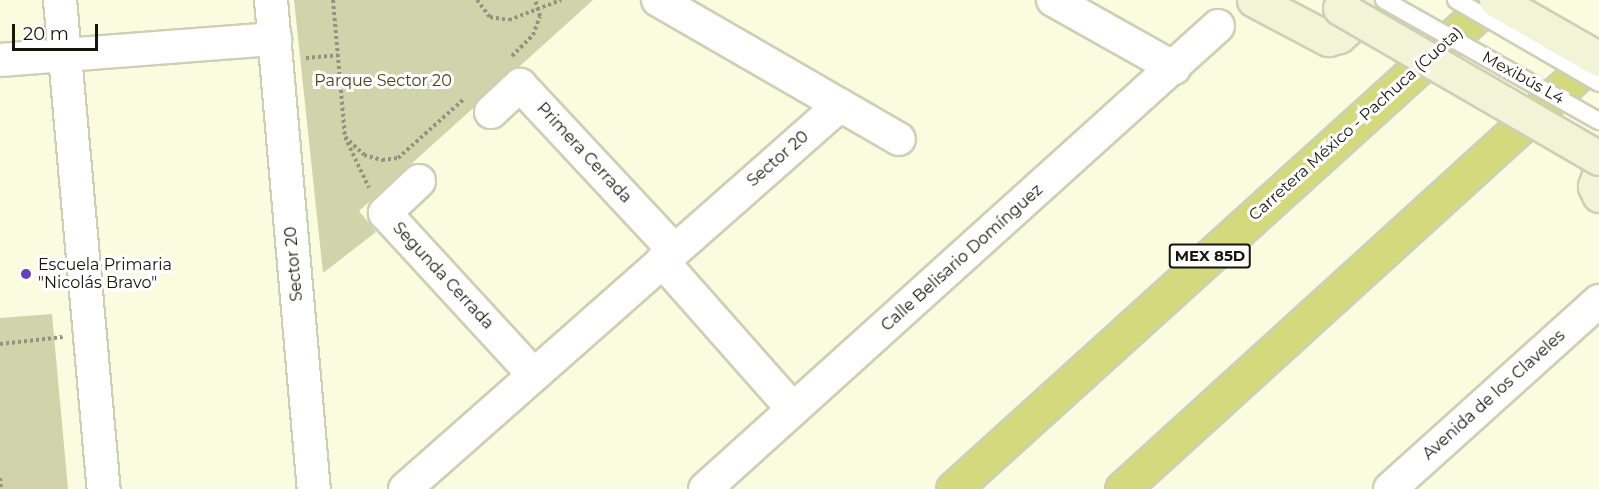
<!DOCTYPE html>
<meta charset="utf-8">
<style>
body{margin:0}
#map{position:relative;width:1599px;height:489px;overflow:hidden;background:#f9fcde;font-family:Montserrat,sans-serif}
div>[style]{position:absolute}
.green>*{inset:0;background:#d1d4aa}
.path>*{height:4px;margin-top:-2px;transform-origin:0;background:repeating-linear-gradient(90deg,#93947f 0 3px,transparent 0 6px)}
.roads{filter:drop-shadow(2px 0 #cdd0b4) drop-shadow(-2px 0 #cdd0b4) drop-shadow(0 2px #cdd0b4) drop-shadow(0 -2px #cdd0b4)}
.minor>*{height:32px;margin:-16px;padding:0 16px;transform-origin:16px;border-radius:16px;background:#fff}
.secondary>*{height:33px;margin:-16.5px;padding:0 16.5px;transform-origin:16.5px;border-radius:16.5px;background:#f2f4d8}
.motorway>*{height:33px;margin:-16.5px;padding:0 16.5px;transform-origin:16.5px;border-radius:16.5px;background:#d5d97d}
.bridges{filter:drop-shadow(2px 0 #cdd0b4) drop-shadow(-2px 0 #cdd0b4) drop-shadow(0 2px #cdd0b4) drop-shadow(0 -2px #cdd0b4)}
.service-bridge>*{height:16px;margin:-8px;padding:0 8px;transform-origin:8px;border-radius:8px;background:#fff}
.secondary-bridge>*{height:33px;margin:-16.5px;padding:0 16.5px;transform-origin:16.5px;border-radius:16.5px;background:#f2f4d8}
.dots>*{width:16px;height:16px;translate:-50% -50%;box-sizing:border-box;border:3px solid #fff;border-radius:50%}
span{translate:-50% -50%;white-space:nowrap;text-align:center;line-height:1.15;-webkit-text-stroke:6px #fff;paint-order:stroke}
.shield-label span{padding:2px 4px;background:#fff;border:2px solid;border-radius:4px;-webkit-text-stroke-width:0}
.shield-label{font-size:15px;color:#16160c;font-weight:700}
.street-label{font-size:16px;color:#16160c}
.park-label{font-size:16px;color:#444615}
.poi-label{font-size:16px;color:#16160c}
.left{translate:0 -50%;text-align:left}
.scale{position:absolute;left:12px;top:24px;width:86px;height:27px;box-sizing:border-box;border:3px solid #16160c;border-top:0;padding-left:8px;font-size:18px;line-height:21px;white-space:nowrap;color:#16160c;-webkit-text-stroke:4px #fff;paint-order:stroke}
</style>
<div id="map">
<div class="green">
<i style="clip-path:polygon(294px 0,593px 0,359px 211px,376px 232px,323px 273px)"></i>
<i style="clip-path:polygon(52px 314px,68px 489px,0 489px,0 318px)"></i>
</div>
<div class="path">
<i style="left:333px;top:0;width:138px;rotate:85deg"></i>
<i style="left:345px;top:137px;width:56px;rotate:64.8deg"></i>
<i style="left:477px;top:0;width:21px;rotate:53deg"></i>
<i style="left:490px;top:17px;width:19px;rotate:9deg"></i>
<i style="left:509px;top:20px;width:56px;rotate:-21deg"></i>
<i style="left:512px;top:56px;width:30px;rotate:-45deg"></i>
<i style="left:533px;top:35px;width:20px;rotate:-70deg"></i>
<i style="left:540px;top:16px;width:17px;rotate:-107deg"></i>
<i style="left:306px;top:58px;width:32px;rotate:-5deg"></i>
<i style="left:345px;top:137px;width:26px;rotate:43deg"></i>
<i style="left:364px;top:155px;width:19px;rotate:16deg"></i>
<i style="left:382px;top:160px;width:16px;rotate:-7deg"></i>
<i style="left:398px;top:158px;width:89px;rotate:-41.8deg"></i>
<i style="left:0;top:344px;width:63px;rotate:-6.3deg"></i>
<i style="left:0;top:478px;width:11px;rotate:85deg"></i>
</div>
<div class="roads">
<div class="minor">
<i style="left:60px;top:0;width:491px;rotate:84.9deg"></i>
<i style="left:271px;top:0;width:491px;rotate:85deg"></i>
<i style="left:658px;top:0;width:278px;rotate:30deg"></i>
<i style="left:1053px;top:0;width:139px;rotate:29.3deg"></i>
<i style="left:0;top:60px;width:276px;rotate:-4.4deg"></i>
<i style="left:491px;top:112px;width:40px;rotate:-43deg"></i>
<i style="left:520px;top:85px;width:226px;rotate:47deg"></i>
<i style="left:419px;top:181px;width:47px;rotate:136.7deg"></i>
<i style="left:385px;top:213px;width:219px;rotate:47.4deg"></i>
<i style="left:662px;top:261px;width:198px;rotate:48.5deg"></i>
<i style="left:405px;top:489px;width:580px;rotate:-41.44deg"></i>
<i style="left:705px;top:489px;width:691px;rotate:-42.07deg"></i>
<i style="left:1390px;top:489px;width:281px;rotate:-42deg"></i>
</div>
<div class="secondary">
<i style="left:1254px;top:0;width:84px;rotate:27.8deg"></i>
<i style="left:1328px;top:39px;width:11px;rotate:-15deg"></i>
<i style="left:1339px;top:36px;width:54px;rotate:-42deg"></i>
<i style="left:1599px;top:175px;width:12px;rotate:110deg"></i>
<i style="left:1595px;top:186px;width:10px;rotate:66deg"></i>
</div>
<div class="motorway">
<i style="left:953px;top:489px;width:729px;rotate:-42.16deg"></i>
<i style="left:1122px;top:489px;width:645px;rotate:-42.3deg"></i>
</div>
</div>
<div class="bridges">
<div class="service-bridge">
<i style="left:1384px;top:0;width:247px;rotate:29.4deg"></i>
<i style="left:1456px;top:0;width:165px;rotate:30.1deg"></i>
</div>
<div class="secondary-bridge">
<i style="left:1496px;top:0;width:119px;rotate:29.8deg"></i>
<i style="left:1340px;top:8px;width:299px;rotate:30.1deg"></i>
</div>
</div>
<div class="dots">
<i style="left:26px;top:274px;background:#6341ba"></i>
</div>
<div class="shield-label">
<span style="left:1210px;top:256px">MEX 85D</span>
</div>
<div class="street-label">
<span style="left:1523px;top:78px;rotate:29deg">Mexibús L4</span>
<span style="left:1356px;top:124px;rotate:-42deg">Carretera México - Pachuca (Cuota)</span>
<span style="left:584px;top:153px;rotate:47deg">Primera Cerrada</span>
<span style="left:778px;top:159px;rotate:-41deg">Sector 20</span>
<span style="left:962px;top:258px;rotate:-42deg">Calle Belisario Domínguez</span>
<span style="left:294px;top:264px;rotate:-95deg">Sector 20</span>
<span style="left:443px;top:276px;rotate:47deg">Segunda Cerrada</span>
<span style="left:1494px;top:395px;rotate:-42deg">Avenida de los Claveles</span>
</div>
<div class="park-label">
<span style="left:383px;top:81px">Parque Sector 20</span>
</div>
<div class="poi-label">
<span class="left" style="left:38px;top:274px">Escuela Primaria<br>"Nicolás Bravo"</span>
</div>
<div class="scale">20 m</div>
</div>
